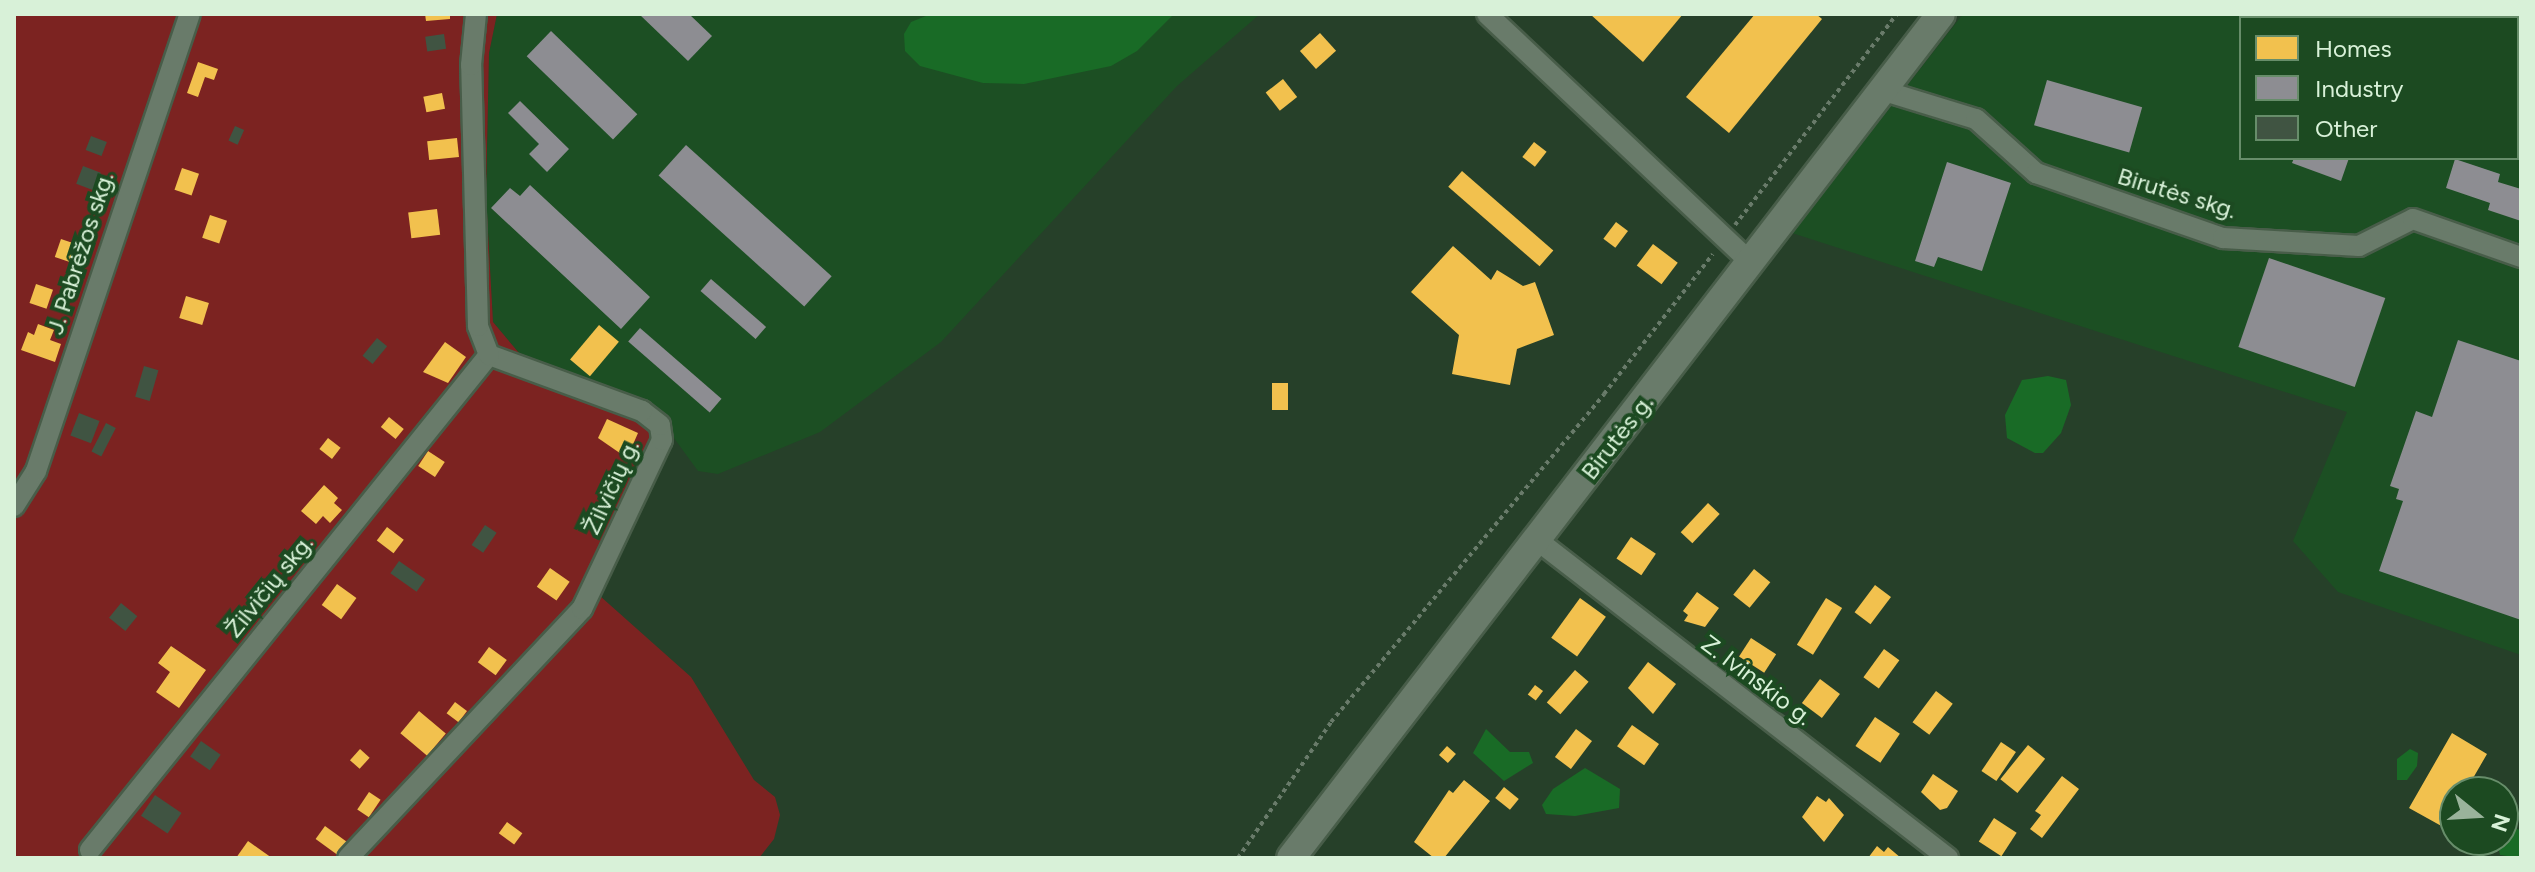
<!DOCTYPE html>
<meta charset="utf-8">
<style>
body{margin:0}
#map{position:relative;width:2535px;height:872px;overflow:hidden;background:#264029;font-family:Figtree,sans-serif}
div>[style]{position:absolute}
.built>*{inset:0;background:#1c4f23}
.green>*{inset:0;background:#7c2321}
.water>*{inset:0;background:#196b26}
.homes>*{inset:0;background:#f2c14e;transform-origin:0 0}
.industry>*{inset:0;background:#8d8d92;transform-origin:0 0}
.building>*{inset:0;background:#405442;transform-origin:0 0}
.path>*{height:4px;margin-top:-2px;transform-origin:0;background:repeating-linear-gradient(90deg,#697b6a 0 4px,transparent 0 8px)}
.roads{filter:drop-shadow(2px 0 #485d49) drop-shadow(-2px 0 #485d49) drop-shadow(0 2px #485d49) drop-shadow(0 -2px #485d49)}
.street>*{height:20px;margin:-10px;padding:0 10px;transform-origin:10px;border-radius:10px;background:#697b6a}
.secondary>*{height:28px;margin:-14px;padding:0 14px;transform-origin:14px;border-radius:14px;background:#697b6a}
span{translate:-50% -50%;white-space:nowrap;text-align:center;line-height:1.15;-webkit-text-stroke:8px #1c4a21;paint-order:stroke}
.street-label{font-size:24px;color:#d8f1d8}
.frame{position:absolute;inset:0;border:16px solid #d8f1d8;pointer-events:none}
.legend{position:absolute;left:2239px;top:16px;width:280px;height:144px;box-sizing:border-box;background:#1c4a21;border:2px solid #678d6a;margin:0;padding:10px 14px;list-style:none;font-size:24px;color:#d8f1d8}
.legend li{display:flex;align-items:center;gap:16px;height:40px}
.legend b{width:40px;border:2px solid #678d6a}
.north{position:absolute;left:2439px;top:776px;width:80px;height:80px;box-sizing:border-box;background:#1c4a21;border:2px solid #678d6a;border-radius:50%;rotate:108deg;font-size:22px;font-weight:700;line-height:32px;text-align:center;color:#d8f1d8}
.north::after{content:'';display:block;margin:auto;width:28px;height:36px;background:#9ab39b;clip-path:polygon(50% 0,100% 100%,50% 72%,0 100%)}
</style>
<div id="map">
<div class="built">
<i style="clip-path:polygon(497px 14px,1260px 14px,1177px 86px,941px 342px,820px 432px,718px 474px,698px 471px,652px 408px,519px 353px,493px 322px,486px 197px,489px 53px)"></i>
<i style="clip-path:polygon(evenodd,1963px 14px,2521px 14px,2521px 655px,2338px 592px,2293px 541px,2347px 412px,1792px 233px,1963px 14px,2241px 18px,2517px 18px,2517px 158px,2241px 158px,2241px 18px)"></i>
</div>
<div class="green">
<i style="clip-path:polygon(14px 14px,497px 14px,489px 53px,486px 196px,493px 322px,519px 353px,636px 397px,671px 431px,600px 596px,691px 677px,754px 780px,775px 797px,780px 815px,774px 839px,759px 858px,14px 858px)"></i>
</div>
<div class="water">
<i style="clip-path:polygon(931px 14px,1174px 14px,1137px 51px,1111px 66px,1024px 84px,983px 83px,920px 66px,905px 51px,904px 34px,911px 22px)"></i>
<i style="clip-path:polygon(2048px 376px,2066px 380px,2071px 405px,2061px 433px,2043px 453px,2035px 453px,2007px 438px,2005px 415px,2022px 380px)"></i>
<i style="clip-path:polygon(1486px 729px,1510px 752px,1529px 752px,1533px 763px,1504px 781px,1473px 753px)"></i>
<i style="clip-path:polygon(2410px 749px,2418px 753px,2417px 766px,2407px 780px,2397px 780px,2397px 759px)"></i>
<i style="clip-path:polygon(1585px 768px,1620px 789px,1619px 808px,1575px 816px,1546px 814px,1542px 805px,1553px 789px)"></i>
<i style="clip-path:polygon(2507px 827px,2521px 830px,2521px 858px,2500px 855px,2497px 840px,2503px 840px)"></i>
</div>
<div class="homes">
<i style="clip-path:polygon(425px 14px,450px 14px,450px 19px,426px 21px)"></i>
<i style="clip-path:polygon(1590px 14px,1683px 14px,1643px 62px)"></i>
<i style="clip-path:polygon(1755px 14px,1816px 14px,1822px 19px,1729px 133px,1686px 97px)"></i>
<i style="left:1320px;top:33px;width:24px;height:27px;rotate:48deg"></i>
<i style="clip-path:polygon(198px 62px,218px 69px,214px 80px,205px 77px,198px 97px,187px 93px)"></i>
<i style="left:1283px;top:79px;width:23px;height:22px;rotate:52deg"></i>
<i style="left:442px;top:93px;width:16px;height:19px;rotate:79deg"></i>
<i style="left:457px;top:138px;width:19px;height:30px;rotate:84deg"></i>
<i style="left:1534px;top:142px;width:16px;height:19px;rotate:38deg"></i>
<i style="left:182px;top:168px;width:18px;height:23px;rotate:19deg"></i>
<i style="left:1462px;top:171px;width:121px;height:21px;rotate:41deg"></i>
<i style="left:437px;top:209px;width:26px;height:29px;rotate:83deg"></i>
<i style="left:210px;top:215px;width:18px;height:24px;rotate:19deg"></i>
<i style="left:1616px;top:222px;width:15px;height:21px;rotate:37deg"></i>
<i style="left:61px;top:239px;width:18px;height:19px;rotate:19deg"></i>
<i style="left:1653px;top:244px;width:31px;height:27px;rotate:37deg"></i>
<i style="clip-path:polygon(1453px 246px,1491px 280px,1497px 270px,1523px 286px,1535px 282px,1554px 335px,1517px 349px,1510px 385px,1452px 374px,1459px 335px,1411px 292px)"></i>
<i style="left:36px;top:284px;width:18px;height:20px;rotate:19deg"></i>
<i style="left:186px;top:296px;width:24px;height:23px;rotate:17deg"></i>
<i style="clip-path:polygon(38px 324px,54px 330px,50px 340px,61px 344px,55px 362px,21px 350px,28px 332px,34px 335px)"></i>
<i style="left:599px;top:325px;width:26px;height:45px;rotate:40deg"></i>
<i style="clip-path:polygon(445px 342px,466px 357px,448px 383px,423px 372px)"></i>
<i style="left:1272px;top:383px;width:16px;height:27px"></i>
<i style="left:389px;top:417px;width:19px;height:13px;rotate:39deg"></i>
<i style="clip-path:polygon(607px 419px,638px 433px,627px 458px,598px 438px)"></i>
<i style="left:328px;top:438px;width:16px;height:14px;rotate:38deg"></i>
<i style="left:428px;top:451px;width:20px;height:18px;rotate:33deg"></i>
<i style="clip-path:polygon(324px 485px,338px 498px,334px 503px,342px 510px,330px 523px,323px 516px,316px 524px,301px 511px)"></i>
<i style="left:1708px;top:503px;width:16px;height:40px;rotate:43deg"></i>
<i style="left:387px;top:527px;width:21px;height:17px;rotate:37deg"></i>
<i style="left:1631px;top:537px;width:30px;height:26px;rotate:34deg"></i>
<i style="left:550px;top:568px;width:24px;height:23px;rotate:35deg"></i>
<i style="left:1754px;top:569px;width:21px;height:33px;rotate:39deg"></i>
<i style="left:337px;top:584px;width:24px;height:26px;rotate:36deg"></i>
<i style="left:1875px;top:585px;width:20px;height:34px;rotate:37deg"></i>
<i style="clip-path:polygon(1697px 592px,1719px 608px,1705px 627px,1684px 621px,1688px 615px,1683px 611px)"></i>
<i style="left:1580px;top:598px;width:32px;height:49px;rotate:36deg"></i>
<i style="left:1826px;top:598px;width:19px;height:55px;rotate:32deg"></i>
<i style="left:1751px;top:638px;width:30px;height:22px;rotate:33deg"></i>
<i style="clip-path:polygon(171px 646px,206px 670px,179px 708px,156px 692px,170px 672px,158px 663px)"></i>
<i style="left:489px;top:647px;width:22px;height:19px;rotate:36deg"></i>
<i style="left:1884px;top:649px;width:19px;height:35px;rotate:36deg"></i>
<i style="clip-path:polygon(1648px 662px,1676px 684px,1653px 714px,1628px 688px)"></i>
<i style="left:1575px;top:670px;width:18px;height:43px;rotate:41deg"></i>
<i style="left:1820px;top:679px;width:25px;height:30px;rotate:37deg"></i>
<i style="left:1535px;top:685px;width:10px;height:12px;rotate:37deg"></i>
<i style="left:1936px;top:691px;width:21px;height:39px;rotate:37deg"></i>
<i style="left:455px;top:702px;width:15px;height:14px;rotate:37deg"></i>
<i style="left:419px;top:711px;width:35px;height:29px;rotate:40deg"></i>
<i style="left:1875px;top:717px;width:30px;height:35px;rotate:34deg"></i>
<i style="left:1632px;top:725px;width:33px;height:26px;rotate:35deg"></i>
<i style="left:1576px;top:729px;width:20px;height:35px;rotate:37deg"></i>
<i style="clip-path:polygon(2452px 733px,2487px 754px,2465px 792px,2455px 792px,2455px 810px,2445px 828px,2409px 808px)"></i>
<i style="left:2001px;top:742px;width:18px;height:35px;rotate:34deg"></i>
<i style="left:2028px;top:745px;width:22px;height:44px;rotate:39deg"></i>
<i style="left:1447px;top:746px;width:12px;height:12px;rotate:42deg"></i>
<i style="left:360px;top:749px;width:13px;height:15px;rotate:42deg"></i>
<i style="clip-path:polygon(1933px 774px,1958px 791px,1947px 808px,1940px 810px,1921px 792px)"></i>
<i style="clip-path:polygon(2062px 776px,2079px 789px,2042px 838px,2030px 829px,2041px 815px,2035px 811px)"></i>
<i style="clip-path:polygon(1464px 780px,1490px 801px,1444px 858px,1434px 858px,1414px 842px,1449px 790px,1453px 793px)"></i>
<i style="left:1504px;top:787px;width:19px;height:14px;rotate:39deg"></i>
<i style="left:369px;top:792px;width:14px;height:21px;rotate:34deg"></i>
<i style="clip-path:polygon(1817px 796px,1826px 802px,1829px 798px,1844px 815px,1824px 842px,1802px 817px)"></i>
<i style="left:1994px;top:818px;width:27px;height:28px;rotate:33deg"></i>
<i style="left:507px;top:822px;width:19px;height:14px;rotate:36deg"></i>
<i style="left:325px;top:826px;width:29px;height:16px;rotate:36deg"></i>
<i style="clip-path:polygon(248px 841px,272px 858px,236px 858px)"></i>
<i style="clip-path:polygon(1877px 846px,1884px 852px,1888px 847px,1901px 858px,1868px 858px)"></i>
</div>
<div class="industry">
<i style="clip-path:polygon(639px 14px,689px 14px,712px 36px,688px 61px)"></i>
<i style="clip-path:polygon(2474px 14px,2521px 15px,2521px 48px,2517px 18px,2473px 18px)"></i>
<i style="left:551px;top:31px;width:120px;height:35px;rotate:44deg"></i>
<i style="left:2047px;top:80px;width:99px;height:47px;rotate:16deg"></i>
<i style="clip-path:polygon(520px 101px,569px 149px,547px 172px,529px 154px,539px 144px,508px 113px)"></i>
<i style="left:686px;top:145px;width:196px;height:41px;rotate:42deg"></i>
<i style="clip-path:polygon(2294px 158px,2349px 158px,2341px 181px,2292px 163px)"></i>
<i style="clip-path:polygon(2455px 159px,2500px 174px,2498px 182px,2521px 189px,2521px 221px,2488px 210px,2490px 203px,2446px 188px)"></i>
<i style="clip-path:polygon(1947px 162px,2011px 183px,1982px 271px,1938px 257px,1934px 267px,1915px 261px)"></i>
<i style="clip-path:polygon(530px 185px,650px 297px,621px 329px,491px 208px,510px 188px,520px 196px)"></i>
<i style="left:2269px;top:258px;width:123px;height:94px;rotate:19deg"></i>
<i style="left:711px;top:279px;width:73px;height:16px;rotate:41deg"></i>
<i style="left:640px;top:328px;width:108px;height:18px;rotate:41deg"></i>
<i style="clip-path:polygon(2458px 340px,2521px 361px,2521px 620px,2379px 571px,2403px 501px,2396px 499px,2399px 489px,2390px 486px,2416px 411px,2432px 417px)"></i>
</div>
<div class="building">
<i style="left:444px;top:34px;width:15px;height:19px;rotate:82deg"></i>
<i style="left:235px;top:126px;width:10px;height:16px;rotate:24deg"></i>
<i style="left:91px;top:136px;width:17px;height:15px;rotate:21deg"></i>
<i style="left:83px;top:166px;width:19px;height:19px;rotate:21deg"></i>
<i style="left:377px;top:338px;width:13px;height:23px;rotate:39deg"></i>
<i style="left:144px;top:366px;width:15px;height:32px;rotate:16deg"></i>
<i style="left:79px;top:413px;width:22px;height:24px;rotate:21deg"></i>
<i style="left:106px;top:423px;width:11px;height:32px;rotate:27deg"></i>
<i style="left:485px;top:525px;width:14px;height:24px;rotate:34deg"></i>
<i style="left:399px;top:561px;width:32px;height:15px;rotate:35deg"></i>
<i style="left:121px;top:603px;width:21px;height:19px;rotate:39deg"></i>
<i style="left:201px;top:741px;width:24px;height:19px;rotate:35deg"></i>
<i style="left:155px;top:795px;width:32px;height:25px;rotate:34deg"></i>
</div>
<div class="path">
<i style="left:1735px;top:225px;width:266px;rotate:-52.5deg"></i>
<i style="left:1238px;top:858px;width:165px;rotate:-55.6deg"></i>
<i style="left:1331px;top:722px;width:427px;rotate:-50.2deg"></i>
<i style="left:1604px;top:394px;width:177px;rotate:-52.1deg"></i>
</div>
<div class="roads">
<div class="street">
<i style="left:1487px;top:14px;width:363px;rotate:43.3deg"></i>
<i style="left:1881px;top:90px;width:99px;rotate:17deg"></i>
<i style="left:1976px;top:119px;width:81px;rotate:42deg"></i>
<i style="left:2036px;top:173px;width:198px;rotate:19.2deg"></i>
<i style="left:2223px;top:238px;width:136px;rotate:3.4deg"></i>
<i style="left:2359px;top:246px;width:60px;rotate:-26.6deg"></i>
<i style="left:2413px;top:219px;width:114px;rotate:19.4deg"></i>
<i style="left:14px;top:506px;width:41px;rotate:-57.8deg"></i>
<i style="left:36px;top:471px;width:482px;rotate:-71.4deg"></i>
<i style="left:1537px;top:540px;width:520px;rotate:37.73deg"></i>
<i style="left:90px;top:850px;width:636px;rotate:-51.13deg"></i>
<i style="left:348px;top:858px;width:342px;rotate:-46.8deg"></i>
<i style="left:582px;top:609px;width:187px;rotate:-64.7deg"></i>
<i style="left:662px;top:440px;width:15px;rotate:-98deg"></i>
<i style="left:660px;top:425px;width:23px;rotate:-142deg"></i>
<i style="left:642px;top:411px;width:163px;rotate:-159.9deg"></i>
<i style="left:489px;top:355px;width:31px;rotate:-111deg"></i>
<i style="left:478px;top:326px;width:261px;rotate:-91.5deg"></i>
<i style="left:471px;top:65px;width:51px;rotate:-84.4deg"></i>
</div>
<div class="secondary">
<i style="left:1291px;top:858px;width:1065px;rotate:-52.4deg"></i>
</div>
</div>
<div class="street-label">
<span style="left:2177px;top:193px;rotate:17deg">Birutės skg.</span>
<span style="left:80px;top:253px;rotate:-72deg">J. Pabrėžos skg.</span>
<span style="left:1617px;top:437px;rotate:-52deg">Birutės g.</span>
<span style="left:611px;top:487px;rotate:-65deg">Žilvičių g.</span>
<span style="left:269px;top:586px;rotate:-51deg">Žilvičių skg.</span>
<span style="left:1757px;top:680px;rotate:37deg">Z. Ivinskio g.</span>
</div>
<div class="frame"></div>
<ul class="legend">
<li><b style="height:22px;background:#f2c14e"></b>Homes</li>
<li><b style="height:22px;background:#8d8d92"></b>Industry</li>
<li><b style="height:22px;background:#405442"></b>Other</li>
</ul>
<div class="north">N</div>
</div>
